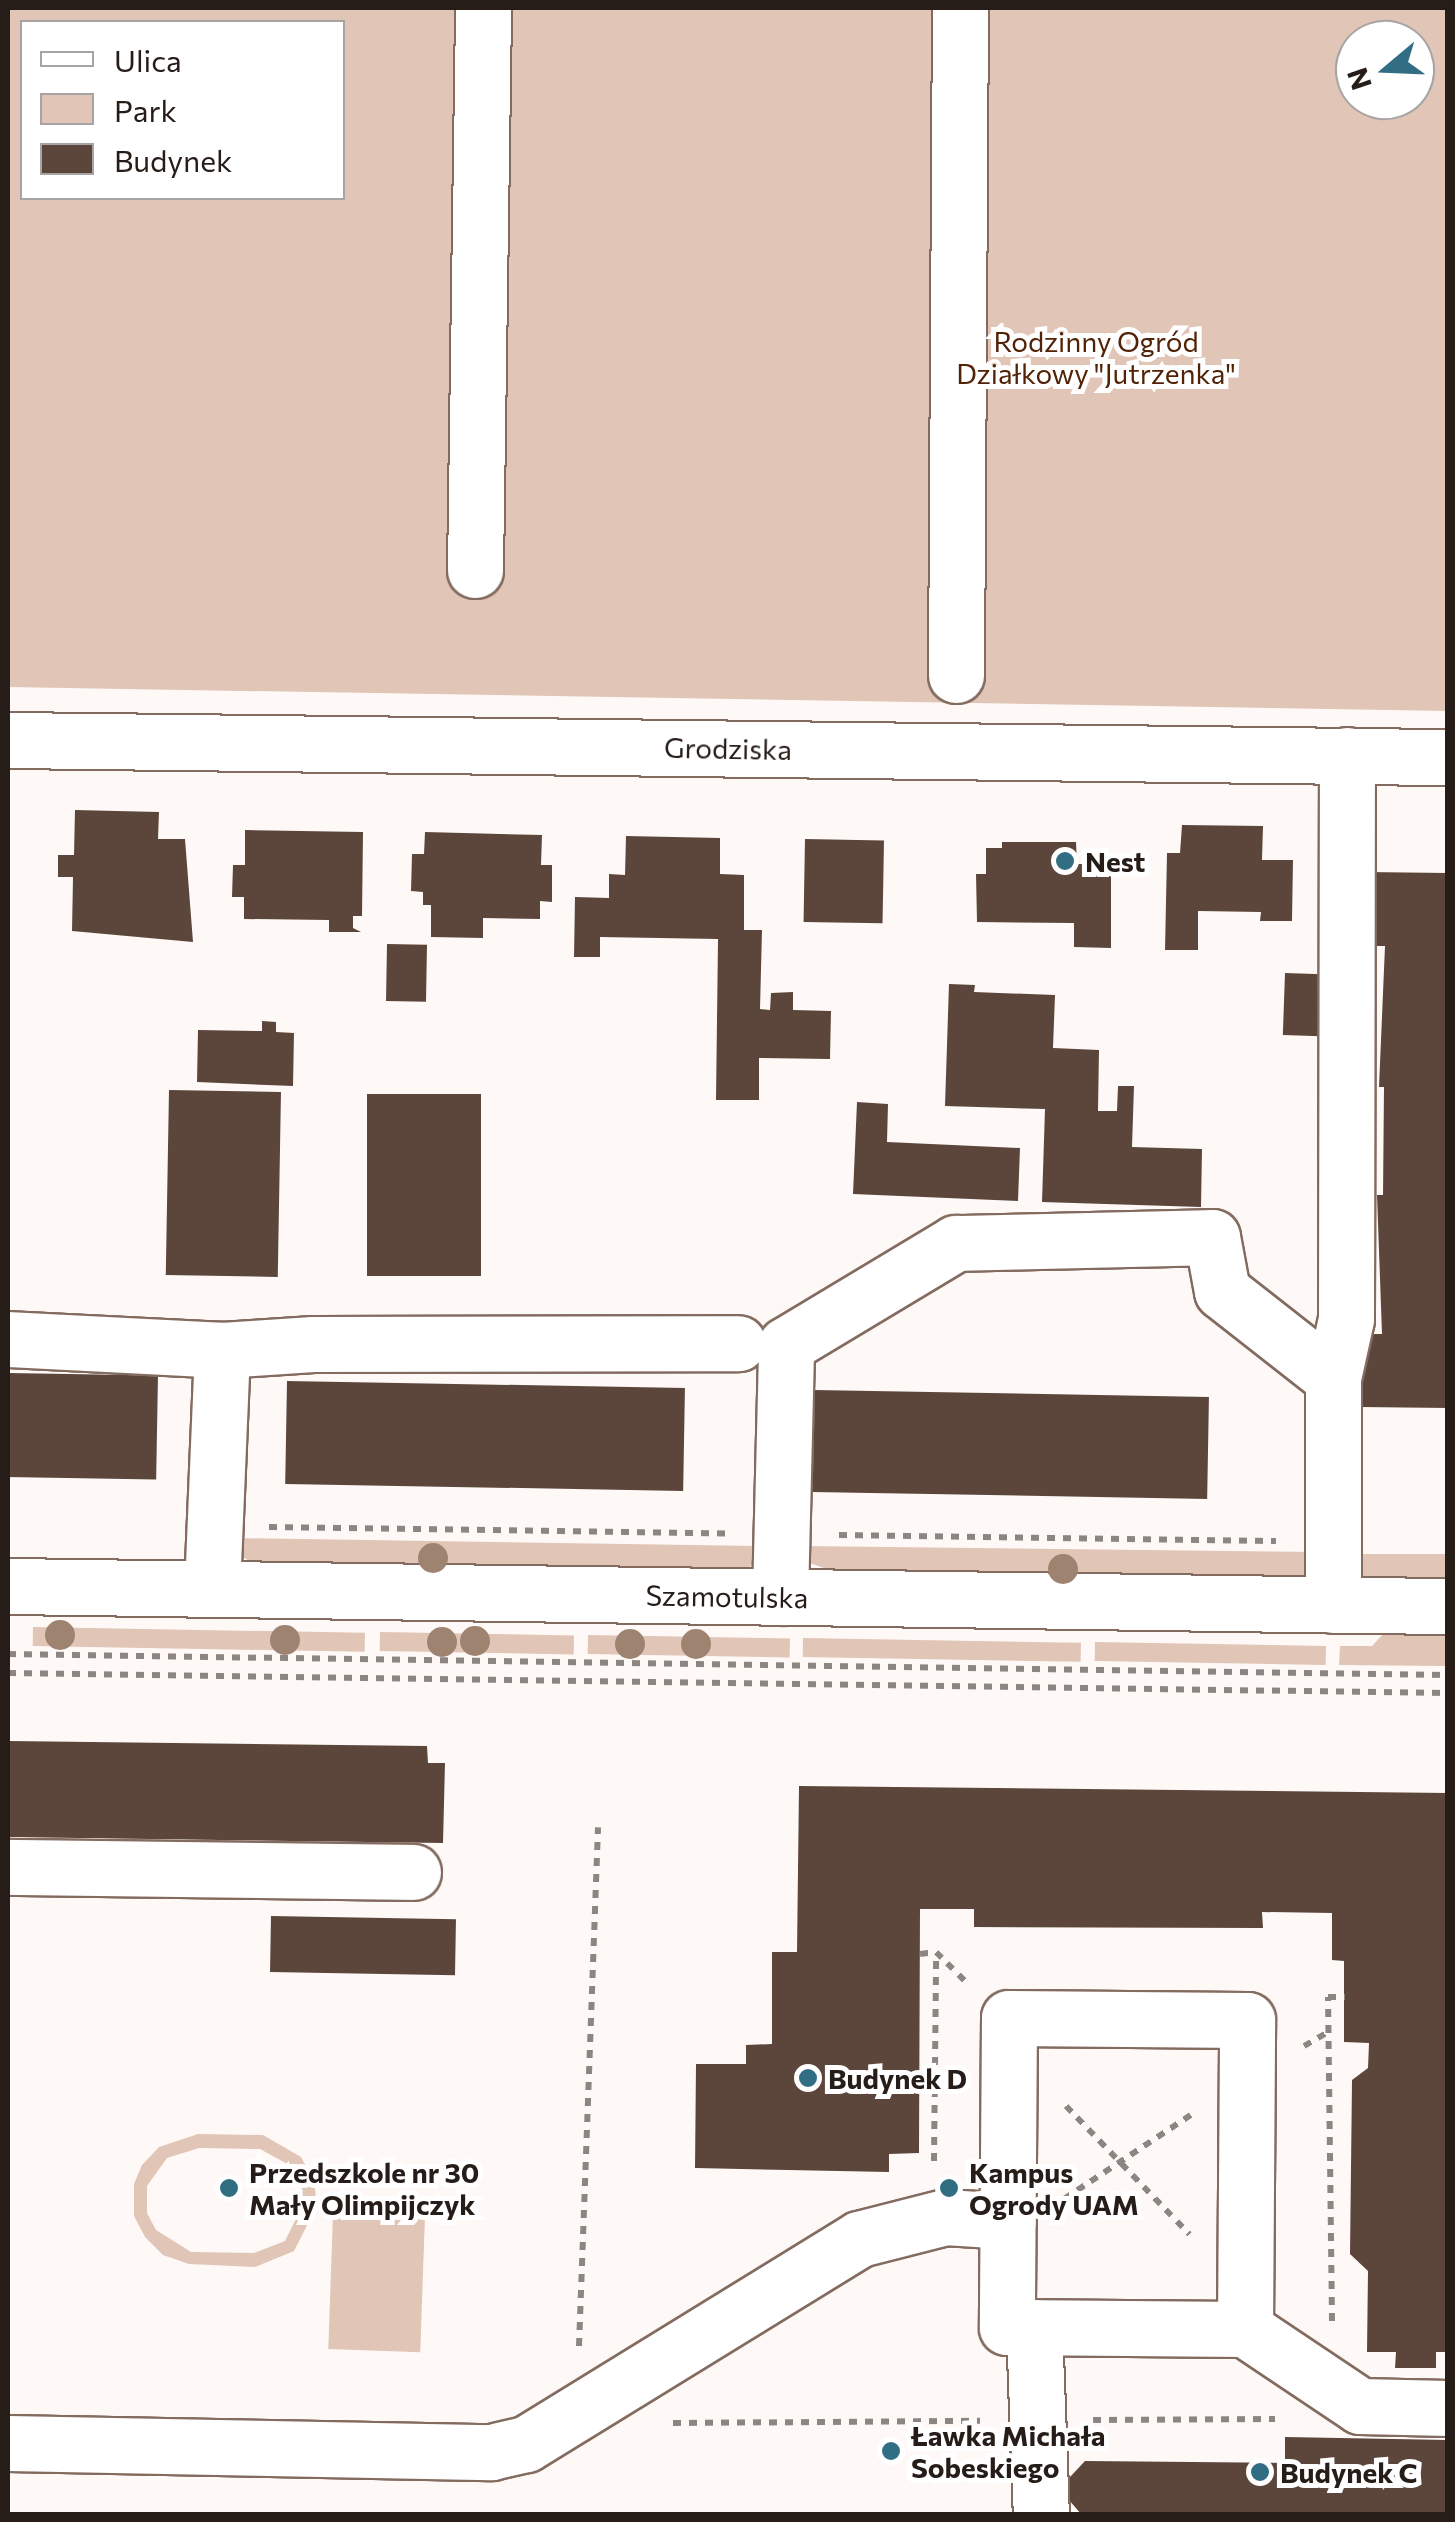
<!DOCTYPE html>
<meta charset="utf-8">
<style>
body{margin:0}
#map{position:relative;width:1455px;height:2522px;overflow:hidden;background:#fef9f6;font-family:Commissioner,sans-serif}
div>[style]{position:absolute}
.green>*{inset:0;background:#e1c5b7;transform-origin:0 0}
.building>*{inset:0;background:#5c463b;transform-origin:0 0}
.path>*{height:6px;margin-top:-3px;transform-origin:0;background:repeating-linear-gradient(90deg,#8d8582 0 8px,transparent 0 16px)}
.roads{filter:drop-shadow(2px 0 #836b60) drop-shadow(-2px 0 #836b60) drop-shadow(0 2px #836b60) drop-shadow(0 -2px #836b60)}
.minor>*{height:55px;margin:-27.5px;padding:0 27.5px;transform-origin:27.5px;border-radius:27.5px;background:#fff}
.trees>*{width:30px;height:30px;margin:-15px;border-radius:50%;background:#9f8371}
.dots>*{width:28px;height:28px;translate:-50% -50%;box-sizing:border-box;border:5px solid #fff;border-radius:50%}
span{translate:-50% -50%;white-space:nowrap;text-align:center;line-height:1.15;-webkit-text-stroke:10px #fff;paint-order:stroke}
.park-label{font-size:28px;color:#512205}
.street-label{font-size:28px;color:#261c18}
.poi-label{font-size:28px;color:#261c18;font-weight:700}
.left{translate:0 -50%;text-align:left}
.frame{position:absolute;inset:0;border:10px solid #261c18;pointer-events:none}
.legend{position:absolute;left:20px;top:20px;width:325px;height:180px;box-sizing:border-box;background:#fff;border:2px solid #a8a4a3;margin:0;padding:12px 18px;list-style:none;font-size:30px;color:#261c18}
.legend li{display:flex;align-items:center;gap:20px;height:50px}
.legend b{width:50px;border:2px solid #a8a4a3}
.north{position:absolute;left:1335px;top:20px;width:100px;height:100px;box-sizing:border-box;background:#fff;border:2px solid #a8a4a3;border-radius:50%;rotate:251deg;font-size:28px;font-weight:700;line-height:40px;text-align:center;color:#261c18}
.north::after{content:'';display:block;margin:auto;width:35px;height:45px;background:#316e84;clip-path:polygon(50% 0,100% 100%,50% 72%,0 100%)}
</style>
<div id="map">
<div class="green">
<i style="clip-path:polygon(evenodd,8px 8px,1447px 8px,1447px 711px,8px 687px,8px 8px,22px 22px,342px 22px,342px 198px,22px 198px,22px 22px,8px 8px,1355px 40px,1415px 40px,1415px 100px,1355px 100px,1355px 40px)"></i>
<i style="clip-path:polygon(230px 1538px,758px 1546px,759px 1555px,747px 1570px,251px 1562px,236px 1553px)"></i>
<i style="clip-path:polygon(802px 1546px,1320px 1552px,1308px 1577px,835px 1572px,804px 1561px)"></i>
<i style="clip-path:polygon(1350px 1554px,1447px 1554px,1447px 1579px,1364px 1578px)"></i>
<i style="left:33px;top:1627px;width:332px;height:19px;rotate:1deg"></i>
<i style="left:380px;top:1632px;width:194px;height:19px;rotate:1deg"></i>
<i style="clip-path:polygon(1385px 1632px,1447px 1634px,1447px 1666px,1339px 1665px,1340px 1646px,1372px 1646px)"></i>
<i style="left:588px;top:1635px;width:202px;height:19px;rotate:1deg"></i>
<i style="left:803px;top:1638px;width:278px;height:19px;rotate:1deg"></i>
<i style="left:1095px;top:1642px;width:231px;height:19px;rotate:1deg"></i>
<i style="clip-path:polygon(evenodd,198px 2134px,263px 2135px,301px 2157px,314px 2181px,317px 2206px,294px 2251px,255px 2267px,189px 2264px,163px 2255px,145px 2237px,134px 2216px,134px 2184px,142px 2165px,159px 2147px,198px 2134px,260px 2149px,291px 2166px,301px 2185px,303px 2205px,285px 2241px,254px 2253px,191px 2252px,156px 2230px,147px 2213px,147px 2186px,167px 2158px,199px 2148px,260px 2149px)"></i>
<i style="left:333px;top:2214px;width:92px;height:135px;rotate:2deg"></i>
</div>
<div class="building">
<i style="clip-path:polygon(75px 810px,159px 812px,158px 839px,185px 839px,193px 942px,72px 931px,73px 877px,58px 877px,58px 855px,74px 855px)"></i>
<i style="clip-path:polygon(1182px 825px,1263px 826px,1262px 860px,1293px 860px,1292px 921px,1260px 921px,1261px 912px,1198px 911px,1198px 950px,1165px 950px,1167px 853px,1180px 853px)"></i>
<i style="clip-path:polygon(245px 830px,363px 832px,362px 916px,353px 916px,353px 928px,361px 932px,329px 932px,329px 920px,244px 919px,244px 897px,232px 897px,233px 865px,245px 865px)"></i>
<i style="clip-path:polygon(425px 832px,542px 835px,541px 865px,552px 865px,552px 902px,540px 901px,540px 919px,483px 918px,483px 938px,431px 937px,431px 905px,423px 905px,423px 892px,411px 891px,412px 854px,424px 854px)"></i>
<i style="clip-path:polygon(626px 836px,720px 838px,720px 874px,744px 875px,744px 930px,762px 930px,760px 1009px,770px 1010px,771px 993px,793px 992px,793px 1010px,831px 1011px,830px 1059px,759px 1058px,759px 1100px,716px 1100px,718px 939px,600px 937px,600px 957px,574px 957px,575px 897px,609px 898px,609px 874px,625px 875px)"></i>
<i style="left:805px;top:839px;width:79px;height:83px;rotate:1deg"></i>
<i style="clip-path:polygon(1002px 842px,1076px 842px,1077px 864px,1111px 864px,1111px 948px,1074px 947px,1074px 923px,977px 922px,976px 874px,986px 874px,986px 848px,1002px 848px)"></i>
<i style="clip-path:polygon(1365px 872px,1448px 873px,1448px 1408px,1360px 1407px,1361px 1334px,1382px 1334px,1377px 1195px,1383px 1195px,1384px 1087px,1379px 1087px,1385px 946px,1364px 946px)"></i>
<i style="left:387px;top:944px;width:40px;height:57px;rotate:1deg"></i>
<i style="left:1285px;top:973px;width:38px;height:62px;rotate:2deg"></i>
<i style="clip-path:polygon(949px 984px,975px 985px,974px 992px,1055px 995px,1053px 1048px,1099px 1050px,1098px 1111px,1117px 1111px,1118px 1086px,1134px 1086px,1132px 1147px,1202px 1149px,1201px 1207px,1042px 1202px,1045px 1109px,945px 1106px)"></i>
<i style="clip-path:polygon(262px 1021px,276px 1022px,276px 1032px,294px 1033px,293px 1086px,197px 1082px,198px 1030px,262px 1031px)"></i>
<i style="left:169px;top:1090px;width:112px;height:185px;rotate:1deg"></i>
<i style="left:367px;top:1094px;width:114px;height:182px"></i>
<i style="clip-path:polygon(857px 1102px,888px 1104px,887px 1142px,1020px 1148px,1018px 1201px,853px 1194px)"></i>
<i style="left:8px;top:1373px;width:150px;height:104px;rotate:1deg"></i>
<i style="left:287px;top:1381px;width:398px;height:103px;rotate:1deg"></i>
<i style="left:814px;top:1390px;width:395px;height:102px;rotate:1deg"></i>
<i style="clip-path:polygon(8px 1741px,427px 1746px,428px 1763px,445px 1763px,443px 1843px,8px 1837px)"></i>
<i style="clip-path:polygon(799px 1786px,1448px 1793px,1448px 2352px,1436px 2352px,1436px 2368px,1395px 2368px,1396px 2352px,1367px 2352px,1368px 2271px,1350px 2254px,1352px 2080px,1368px 2068px,1369px 2043px,1344px 2042px,1344px 1961px,1332px 1960px,1332px 1913px,1262px 1912px,1263px 1928px,974px 1927px,974px 1909px,920px 1909px,919px 2153px,889px 2154px,889px 2172px,695px 2168px,696px 2064px,746px 2064px,746px 2045px,772px 2044px,772px 1952px,797px 1952px)"></i>
<i style="left:271px;top:1916px;width:185px;height:56px;rotate:1deg"></i>
<i style="clip-path:polygon(1285px 2437px,1448px 2440px,1448px 2514px,1081px 2514px,1069px 2500px,1070px 2477px,1085px 2461px,1285px 2463px)"></i>
</div>
<div class="path">
<i style="left:269px;top:1527px;width:457px;rotate:0.8deg"></i>
<i style="left:839px;top:1535px;width:437px;rotate:0.8deg"></i>
<i style="left:8px;top:1654px;width:1440px;rotate:0.84deg"></i>
<i style="left:8px;top:1673px;width:1440px;rotate:0.8deg"></i>
<i style="left:920px;top:1954px;width:16px;rotate:-7deg"></i>
<i style="left:936px;top:1952px;width:45px;rotate:45deg"></i>
<i style="left:1304px;top:2046px;width:28px;rotate:-30deg"></i>
<i style="left:1066px;top:2106px;width:178px;rotate:46.1deg"></i>
<i style="left:934px;top:2161px;width:208px;rotate:-89.4deg"></i>
<i style="left:1064px;top:2199px;width:152px;rotate:-33.5deg"></i>
<i style="left:1332px;top:2321px;width:324px;rotate:-90.7deg"></i>
<i style="left:1328px;top:1997px;width:17px"></i>
<i style="left:579px;top:2346px;width:519px;rotate:-87.9deg"></i>
<i style="left:1093px;top:2420px;width:182px;rotate:-0.3deg"></i>
<i style="left:673px;top:2423px;width:307px;rotate:-0.4deg"></i>
</div>
<div class="roads">
<div class="minor">
<i style="left:475px;top:570px;width:562px;rotate:-89.18deg"></i>
<i style="left:956px;top:675px;width:667px;rotate:-89.66deg"></i>
<i style="left:8px;top:740px;width:1440px;rotate:0.68deg"></i>
<i style="left:8px;top:1339px;width:214px;rotate:2.9deg"></i>
<i style="left:222px;top:1350px;width:239px;rotate:92.4deg"></i>
<i style="left:222px;top:1350px;width:91px;rotate:-3.8deg"></i>
<i style="left:313px;top:1344px;width:425px;rotate:-0.1deg"></i>
<i style="left:1333px;top:1378px;width:60px;rotate:-77.6deg"></i>
<i style="left:1346px;top:1319px;width:564px;rotate:-89.9deg"></i>
<i style="left:8px;top:1586px;width:1440px;rotate:0.8deg"></i>
<i style="left:780px;top:1597px;width:252px;rotate:-88.6deg"></i>
<i style="left:786px;top:1345px;width:198px;rotate:-31deg"></i>
<i style="left:956px;top:1243px;width:256px;rotate:-1.3deg"></i>
<i style="left:1212px;top:1237px;width:55px;rotate:79.5deg"></i>
<i style="left:1222px;top:1291px;width:141px;rotate:38.1deg"></i>
<i style="left:1333px;top:1378px;width:227px;rotate:90deg"></i>
<i style="left:8px;top:1867px;width:405px;rotate:0.7deg"></i>
<i style="left:1034px;top:2327px;width:187px;rotate:87.9deg"></i>
<i style="left:1245px;top:2329px;width:309px;rotate:-89.6deg"></i>
<i style="left:1247px;top:2020px;width:238px;rotate:-179.5deg"></i>
<i style="left:1009px;top:2018px;width:309px;rotate:90.4deg"></i>
<i style="left:1007px;top:2327px;width:238px;rotate:0.5deg"></i>
<i style="left:1245px;top:2329px;width:138px;rotate:33.8deg"></i>
<i style="left:1360px;top:2406px;width:88px;rotate:1.3deg"></i>
<i style="left:8px;top:2443px;width:483px;rotate:1.1deg"></i>
<i style="left:491px;top:2452px;width:36px;rotate:-13deg"></i>
<i style="left:526px;top:2444px;width:391px;rotate:-31.6deg"></i>
<i style="left:859px;top:2239px;width:89px;rotate:-14.3deg"></i>
<i style="left:945px;top:2217px;width:63px;rotate:3.6deg"></i>
</div>
</div>
<div class="trees">
<i style="left:433px;top:1558px"></i>
<i style="left:1063px;top:1569px"></i>
<i style="left:60px;top:1635px"></i>
<i style="left:285px;top:1640px"></i>
<i style="left:475px;top:1641px"></i>
<i style="left:442px;top:1642px"></i>
<i style="left:630px;top:1644px"></i>
<i style="left:696px;top:1644px"></i>
</div>
<div class="dots">
<i style="left:1065px;top:861px;background:#316e84"></i>
<i style="left:808px;top:2078px;background:#316e84"></i>
<i style="left:229px;top:2188px;background:#316e84"></i>
<i style="left:949px;top:2188px;background:#316e84"></i>
<i style="left:891px;top:2451px;background:#316e84"></i>
<i style="left:1260px;top:2472px;background:#316e84"></i>
</div>
<div class="park-label">
<span style="left:1096px;top:357px">Rodzinny Ogród<br>Działkowy "Jutrzenka"</span>
</div>
<div class="street-label">
<span style="left:728px;top:748px;rotate:1deg">Grodziska</span>
<span style="left:727px;top:1596px;rotate:1deg">Szamotulska</span>
</div>
<div class="poi-label">
<span class="left" style="left:1085px;top:861px">Nest</span>
<span class="left" style="left:828px;top:2078px">Budynek D</span>
<span class="left" style="left:249px;top:2188px">Przedszkole nr 30<br>Mały Olimpijczyk</span>
<span class="left" style="left:969px;top:2188px">Kampus<br>Ogrody UAM</span>
<span class="left" style="left:911px;top:2451px">Ławka Michała<br>Sobeskiego</span>
<span class="left" style="left:1280px;top:2472px">Budynek C</span>
</div>
<div class="frame"></div>
<ul class="legend">
<li><b style="height:12px;background:#fff"></b>Ulica</li>
<li><b style="height:28px;background:#e1c5b7"></b>Park</li>
<li><b style="height:28px;background:#5c463b"></b>Budynek</li>
</ul>
<div class="north">N</div>
</div>
